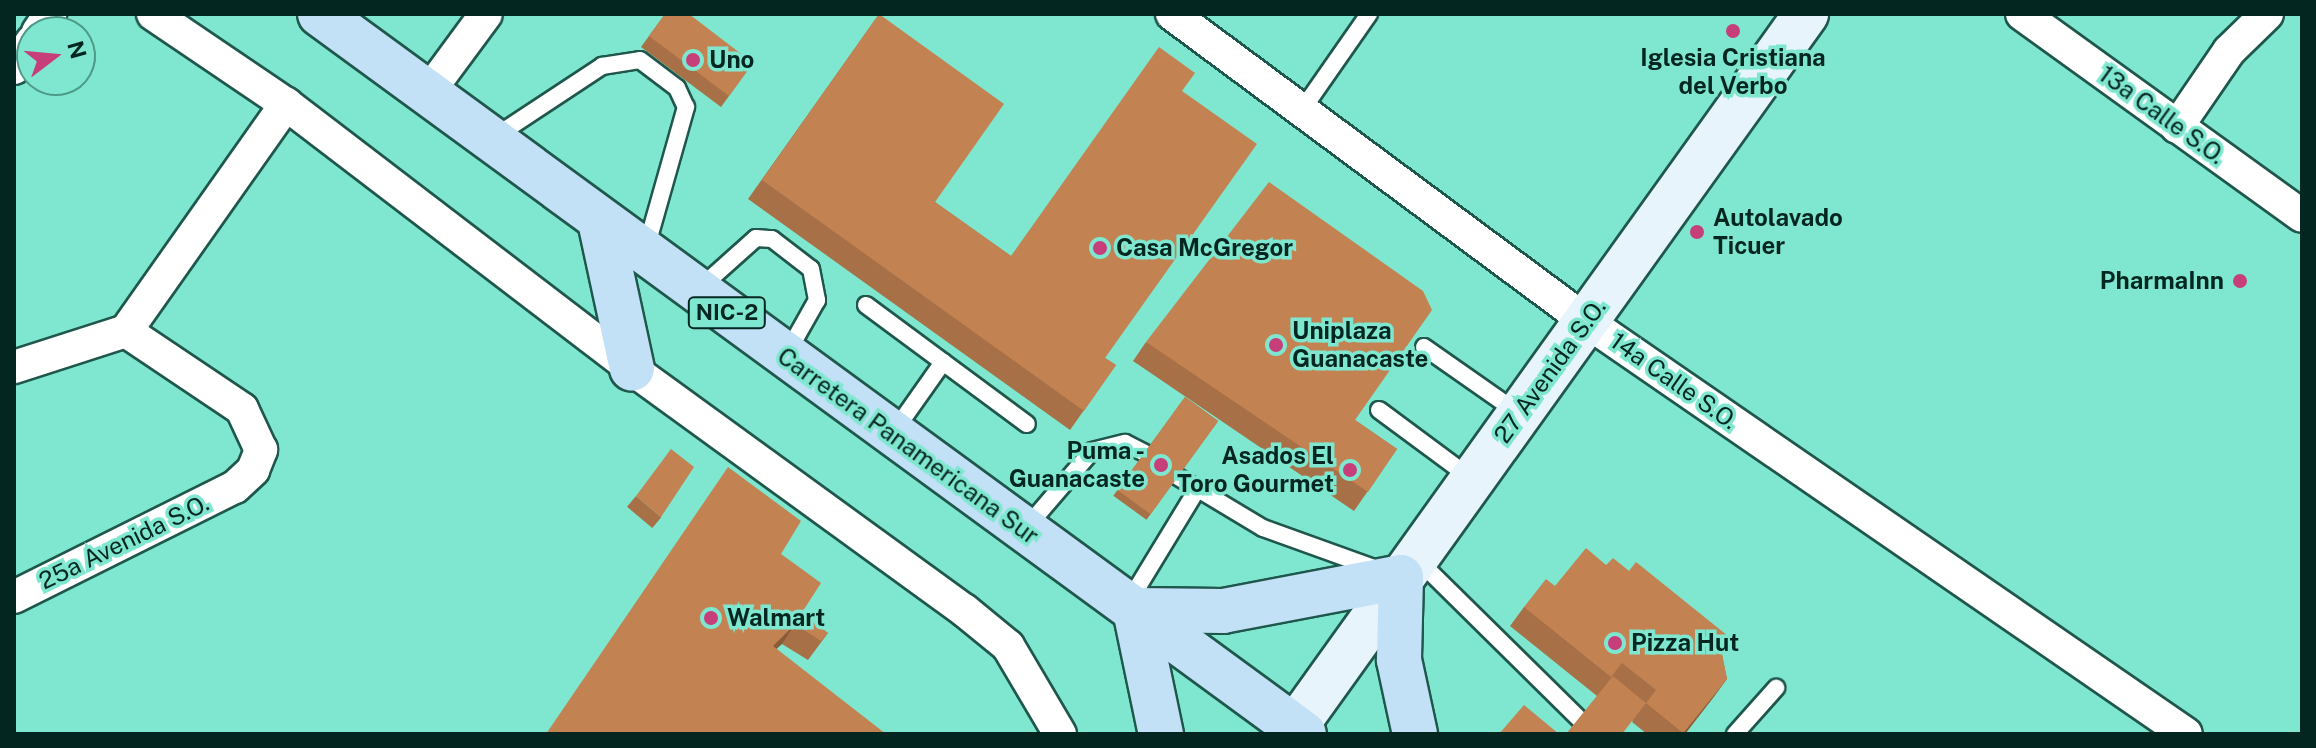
<!DOCTYPE html>
<style>
body{margin:0}
#map{position:relative;width:2316px;height:748px;overflow:hidden;background:#7fe7cf;font-family:"Public Sans",sans-serif}
div>[style]{position:absolute}
.roads{filter:drop-shadow(2px 0 #1f574c) drop-shadow(-2px 0 #1f574c) drop-shadow(0 2px #1f574c) drop-shadow(0 -2px #1f574c)}
.service>*{height:16px;margin:-8px;padding:0 8px;transform-origin:8px;border-radius:8px;background:#fff}
.minor>*{height:32px;margin:-16px;padding:0 16px;transform-origin:16px;border-radius:16px;background:#fff}
.secondary>*{height:44px;margin:-22px;padding:0 22px;transform-origin:22px;border-radius:22px;background:#e8f4fb}
.trunk>*{height:44px;margin:-22px;padding:0 22px;transform-origin:22px;border-radius:22px;background:#c2e0f6}
.wall>*{inset:0;background:#a77046;transform-origin:0 0}
.shaded-wall>*{inset:0;background:#885b39}
.building>*{inset:0;background:#c28251;transform-origin:0 0}
.dots>*{width:22px;height:22px;translate:-50% -50%;box-sizing:border-box;border:4px solid #7fe7cf;border-radius:50%}
span{translate:-50% -50%;white-space:nowrap;text-align:center;line-height:1.15;-webkit-text-stroke:7px #7fe7cf;paint-order:stroke}
.shield-label span{padding:2px 6px;background:#7fe7cf;border:2px solid;border-radius:6px;-webkit-text-stroke-width:0}
.shield-label{font-size:22px;color:#042620;font-weight:700}
.poi-label{font-size:24px;color:#042620;font-weight:700}
.left{translate:0 -50%;text-align:left}
.right{translate:-100% -50%;text-align:right}
.street-label{font-size:24px;color:#042620}
.frame{position:absolute;inset:0;border:16px solid #042620;pointer-events:none}
.north{position:absolute;left:16px;top:16px;width:80px;height:80px;box-sizing:border-box;background:#7fe7cf;border:2px solid #4e9a89;border-radius:50%;rotate:74deg;font-size:22px;font-weight:700;line-height:32px;text-align:center;color:#042620}
.north::after{content:'';display:block;margin:auto;width:28px;height:36px;background:#c63e7a;clip-path:polygon(50% 0,100% 100%,50% 72%,0 100%)}
</style>
<div id="map">
<div class="roads">
<div class="service">
<i style="left:1302px;top:110px;width:117px;rotate:-55.1deg"></i>
<i style="left:493px;top:138px;width:131px;rotate:-33.4deg"></i>
<i style="left:602px;top:66px;width:38px;rotate:-9deg"></i>
<i style="left:640px;top:60px;width:46px;rotate:37.1deg"></i>
<i style="left:677px;top:88px;width:21px;rotate:65deg"></i>
<i style="left:686px;top:107px;width:147px;rotate:105.8deg"></i>
<i style="left:700px;top:288px;width:75px;rotate:-41.8deg"></i>
<i style="left:756px;top:238px;width:16px;rotate:4deg"></i>
<i style="left:772px;top:239px;width:49px;rotate:37.6deg"></i>
<i style="left:811px;top:269px;width:32px;rotate:79deg"></i>
<i style="left:817px;top:300px;width:63px;rotate:119.4deg"></i>
<i style="left:866px;top:305px;width:200px;rotate:36.5deg"></i>
<i style="left:1424px;top:347px;width:113px;rotate:35deg"></i>
<i style="left:1379px;top:410px;width:114px;rotate:36.5deg"></i>
<i style="left:893px;top:433px;width:87px;rotate:-54.8deg"></i>
<i style="left:1178px;top:477px;width:99px;rotate:31deg"></i>
<i style="left:1263px;top:528px;width:121px;rotate:19.8deg"></i>
<i style="left:1026px;top:528px;width:101px;rotate:-49.4deg"></i>
<i style="left:1092px;top:451px;width:34px;rotate:-14deg"></i>
<i style="left:1125px;top:443px;width:22px;rotate:27deg"></i>
<i style="left:1418px;top:560px;width:226px;rotate:44.6deg"></i>
<i style="left:1128px;top:603px;width:131px;rotate:-58.7deg"></i>
<i style="left:1735px;top:734px;width:62px;rotate:-48.3deg"></i>
</div>
<div class="minor">
<i style="left:153px;top:14px;width:161px;rotate:34.1deg"></i>
<i style="left:286px;top:104px;width:436px;rotate:37.4deg"></i>
<i style="left:632px;top:369px;width:410px;rotate:36deg"></i>
<i style="left:964px;top:610px;width:57px;rotate:39.3deg"></i>
<i style="left:1008px;top:646px;width:102px;rotate:59.4deg"></i>
<i style="left:1172px;top:14px;width:515px;rotate:36.56deg"></i>
<i style="left:1586px;top:321px;width:728px;rotate:34.54deg"></i>
<i style="left:2022px;top:14px;width:345px;rotate:35.8deg"></i>
<i style="left:38px;top:32px;width:22px;rotate:-56deg"></i>
<i style="left:14px;top:68px;width:32px;rotate:-56deg"></i>
<i style="left:427px;top:94px;width:99px;rotate:-53.6deg"></i>
<i style="left:2177px;top:127px;width:92px;rotate:-55.6deg"></i>
<i style="left:2229px;top:51px;width:53px;rotate:-44.2deg"></i>
<i style="left:14px;top:367px;width:118px;rotate:-17.8deg"></i>
<i style="left:126px;top:331px;width:278px;rotate:-54.8deg"></i>
<i style="left:14px;top:597px;width:247px;rotate:-26.5deg"></i>
<i style="left:235px;top:487px;width:25px;rotate:-43deg"></i>
<i style="left:253px;top:470px;width:22px;rotate:-68deg"></i>
<i style="left:261px;top:450px;width:45px;rotate:-114.9deg"></i>
<i style="left:242px;top:409px;width:140px;rotate:-146.1deg"></i>
</div>
<div class="secondary">
<i style="left:1290px;top:734px;width:886px;rotate:-54.37deg"></i>
</div>
<div class="trunk">
<i style="left:320px;top:14px;width:1219px;rotate:36.19deg"></i>
<i style="left:600px;top:221px;width:151px;rotate:77.8deg"></i>
<i style="left:1135px;top:610px;width:88px;rotate:0.7deg"></i>
<i style="left:1223px;top:611px;width:181px;rotate:-10.8deg"></i>
<i style="left:1401px;top:577px;width:83px;rotate:91.4deg"></i>
<i style="left:1399px;top:660px;width:76px;rotate:77.8deg"></i>
<i style="left:1135px;top:610px;width:127px;rotate:78.2deg"></i>
</div>
</div>
<div class="wall">
<i style="clip-path:polygon(665px 14px,753px 63px,721px 107px,641px 47px)"></i>
<i style="clip-path:polygon(879px 14px,935px 202px,1011px 256px,1182px 91px,1105px 358px,1116px 365px,1070px 430px,748px 199px)"></i>
<i style="clip-path:polygon(1146px 342px,1355px 420px,1397px 449px,1354px 511px,1133px 361px)"></i>
<i style="left:1185px;top:397px;width:41px;height:122px;rotate:36deg"></i>
<i style="left:636px;top:496px;width:33px;height:14px;rotate:40deg"></i>
<i style="clip-path:polygon(781px 554px,801px 614px,828px 633px,808px 660px,782px 644px,546px 734px)"></i>
<i style="clip-path:polygon(1606px 565px,1629px 571px,1733px 640px,1722px 655px,1727px 679px,1685px 734px,1647px 734px,1632px 722px,1633px 721px,1597px 696px,1510px 626px,1524px 607px,1555px 586px)"></i>
</div>
<div class="shaded-wall">
<i style="clip-path:polygon(795px 624px,782px 644px,759px 665px,773px 646px)"></i>
<i style="clip-path:polygon(1727px 679px,1713px 698px,1685px 734px,1683px 734px)"></i>
</div>
<div class="building">
<i style="clip-path:polygon(665px 14px,689px 14px,753px 63px,729px 96px,649px 36px)"></i>
<i style="clip-path:polygon(879px 14px,1004px 104px,935px 202px,1011px 256px,1159px 47px,1195px 73px,1182px 91px,1257px 144px,1105px 358px,1116px 365px,1084px 411px,762px 180px)"></i>
<i style="clip-path:polygon(1269px 182px,1423px 291px,1432px 310px,1355px 420px,1397px 449px,1368px 492px,1146px 342px)"></i>
<i style="left:1185px;top:397px;width:41px;height:115px;rotate:36deg"></i>
<i style="clip-path:polygon(671px 449px,694px 467px,661px 517px,636px 496px)"></i>
<i style="clip-path:polygon(728px 467px,801px 521px,781px 554px,821px 583px,801px 614px,828px 633px,821px 641px,795px 624px,773px 646px,886px 734px,546px 734px)"></i>
<i style="clip-path:polygon(1586px 548px,1606px 565px,1613px 558px,1629px 571px,1636px 562px,1733px 640px,1722px 654px,1727px 679px,1683px 733px,1646px 703px,1656px 690px,1622px 663px,1611px 677px,1524px 607px,1546px 579px,1555px 586px)"></i>
<i style="clip-path:polygon(1613px 676px,1647px 704px,1646px 703px,1622px 734px,1566px 734px)"></i>
<i style="clip-path:polygon(1524px 705px,1559px 734px,1499px 734px)"></i>
</div>
<div class="dots">
<i style="left:1733px;top:31px;background:#c63e7a"></i>
<i style="left:693px;top:60px;background:#c63e7a"></i>
<i style="left:1697px;top:232px;background:#c63e7a"></i>
<i style="left:1100px;top:248px;background:#c63e7a"></i>
<i style="left:2240px;top:281px;background:#c63e7a"></i>
<i style="left:1276px;top:345px;background:#c63e7a"></i>
<i style="left:1161px;top:465px;background:#c63e7a"></i>
<i style="left:1350px;top:470px;background:#c63e7a"></i>
<i style="left:711px;top:618px;background:#c63e7a"></i>
<i style="left:1615px;top:643px;background:#c63e7a"></i>
</div>
<div class="shield-label">
<span style="left:727px;top:313px">NIC-2</span>
</div>
<div class="poi-label">
<span style="left:1733px;top:72px">Iglesia Cristiana<br>del Verbo</span>
<span class="left" style="left:709px;top:60px">Uno</span>
<span class="left" style="left:1713px;top:232px">Autolavado<br>Ticuer</span>
<span class="left" style="left:1116px;top:248px">Casa McGregor</span>
<span class="right" style="left:2224px;top:281px">PharmaInn</span>
<span class="left" style="left:1292px;top:345px">Uniplaza<br>Guanacaste</span>
<span class="right" style="left:1145px;top:465px">Puma -<br>Guanacaste</span>
<span class="right" style="left:1334px;top:470px">Asados El<br>Toro Gourmet</span>
<span class="left" style="left:727px;top:618px">Walmart</span>
<span class="left" style="left:1631px;top:643px">Pizza Hut</span>
</div>
<div class="street-label">
<span style="left:2162px;top:115px;rotate:36deg">13a Calle S.O.</span>
<span style="left:1550px;top:371px;rotate:-54deg">27 Avenida S.O.</span>
<span style="left:1674px;top:381px;rotate:35deg">14a Calle S.O.</span>
<span style="left:908px;top:446px;rotate:36deg">Carretera Panamericana Sur</span>
<span style="left:124px;top:542px;rotate:-26deg">25a Avenida S.O.</span>
</div>
<div class="frame"></div>
<div class="north">N</div>
</div>
